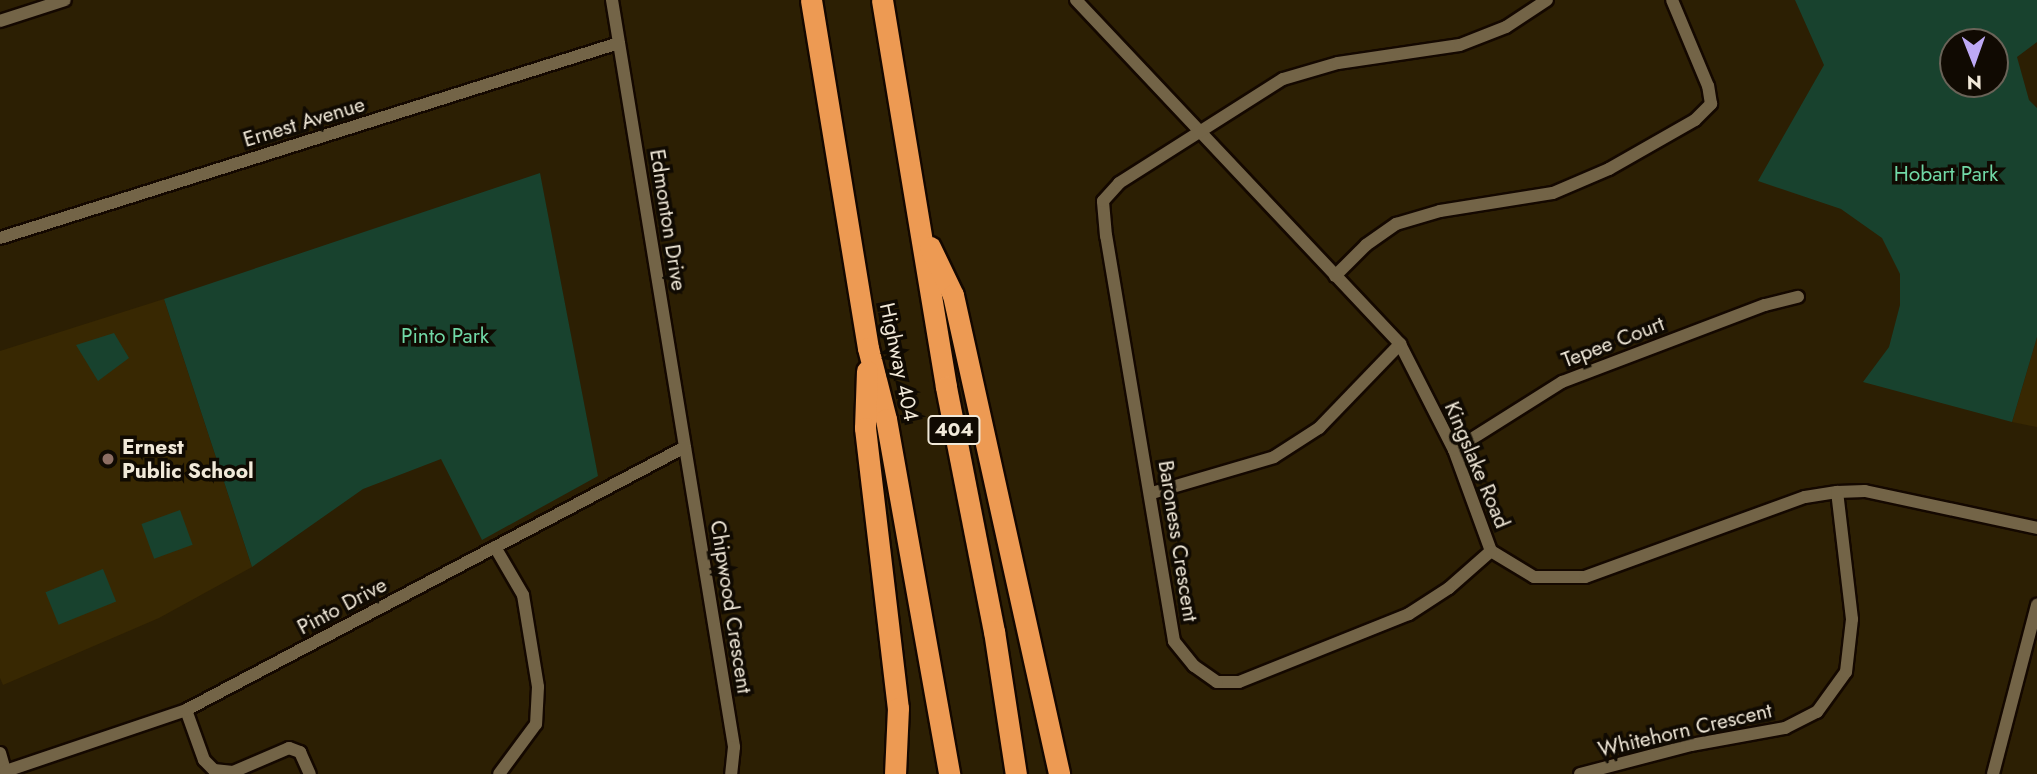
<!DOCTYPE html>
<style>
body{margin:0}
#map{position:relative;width:2037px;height:774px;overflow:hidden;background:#2c1f03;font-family:Jost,sans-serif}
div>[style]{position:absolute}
.built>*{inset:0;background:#382802}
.green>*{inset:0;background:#18422e;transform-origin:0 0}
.roads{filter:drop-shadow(2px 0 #140800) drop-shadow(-2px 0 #140800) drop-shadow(0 2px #140800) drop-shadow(0 -2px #140800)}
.street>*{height:12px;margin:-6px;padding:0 6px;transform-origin:6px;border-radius:6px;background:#736447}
.highway>*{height:21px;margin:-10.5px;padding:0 10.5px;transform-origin:10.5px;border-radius:10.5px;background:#ed9a53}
.dots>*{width:19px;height:19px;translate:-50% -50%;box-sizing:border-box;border:4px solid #100a02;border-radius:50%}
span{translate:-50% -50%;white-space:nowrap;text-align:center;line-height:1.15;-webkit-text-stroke:7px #100a02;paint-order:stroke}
.shield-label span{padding:2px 5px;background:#100a02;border:2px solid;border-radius:5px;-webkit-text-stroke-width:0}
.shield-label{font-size:19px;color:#f1e9d9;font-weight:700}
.street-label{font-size:21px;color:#f1e9d9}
.park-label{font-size:21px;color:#71d8a6}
.poi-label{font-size:21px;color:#f1e9d9;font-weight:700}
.left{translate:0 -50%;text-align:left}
.north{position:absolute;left:1939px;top:28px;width:70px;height:70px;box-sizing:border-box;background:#100a02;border:2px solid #6a6358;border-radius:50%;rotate:179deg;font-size:19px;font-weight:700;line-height:28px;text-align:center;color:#f1e9d9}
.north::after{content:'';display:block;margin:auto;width:24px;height:32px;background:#bda9f5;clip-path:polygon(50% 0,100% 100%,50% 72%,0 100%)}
</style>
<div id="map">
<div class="built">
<i style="clip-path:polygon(164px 299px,252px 567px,159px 618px,3px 685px,0 678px,0 351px)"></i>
<i style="clip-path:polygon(2037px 337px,2037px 427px,2012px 422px)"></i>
</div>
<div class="green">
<i style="clip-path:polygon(evenodd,1795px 0,2037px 0,2037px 42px,2017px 57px,2029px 100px,2037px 108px,2037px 337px,2012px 422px,1863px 382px,1889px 347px,1900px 305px,1900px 274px,1882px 238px,1841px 209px,1758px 181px,1824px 65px,1795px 0,1953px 42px,1995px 42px,1995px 84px,1953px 84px,1953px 42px)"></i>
<i style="clip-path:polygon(540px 173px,598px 476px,482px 540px,441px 459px,363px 489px,252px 567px,164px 299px)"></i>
<i style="clip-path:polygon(114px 333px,129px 358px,98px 381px,76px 345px)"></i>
<i style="left:180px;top:510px;width:37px;height:41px;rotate:70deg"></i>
<i style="left:103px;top:569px;width:35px;height:62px;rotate:68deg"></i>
</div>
<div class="roads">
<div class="street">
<i style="left:612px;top:0;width:757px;rotate:80.72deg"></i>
<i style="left:734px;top:747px;width:27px;rotate:96deg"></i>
<i style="left:1076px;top:0;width:473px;rotate:46.7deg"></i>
<i style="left:1400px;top:344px;width:119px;rotate:63deg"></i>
<i style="left:1454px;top:450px;width:108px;rotate:69.9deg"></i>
<i style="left:1491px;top:551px;width:50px;rotate:31.2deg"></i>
<i style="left:1534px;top:577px;width:51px"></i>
<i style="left:1585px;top:577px;width:234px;rotate:-20deg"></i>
<i style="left:1805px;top:497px;width:32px;rotate:-9deg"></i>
<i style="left:1837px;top:492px;width:28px;rotate:-2deg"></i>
<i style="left:1865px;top:491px;width:176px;rotate:12.1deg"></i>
<i style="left:0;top:21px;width:68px;rotate:-17.9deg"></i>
<i style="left:0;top:238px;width:649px;rotate:-17.49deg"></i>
<i style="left:1335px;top:276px;width:44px;rotate:-45deg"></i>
<i style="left:1366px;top:245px;width:37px;rotate:-35deg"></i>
<i style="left:1396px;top:224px;width:46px;rotate:-16.5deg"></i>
<i style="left:1440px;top:211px;width:114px;rotate:-9.1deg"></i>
<i style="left:1553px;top:193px;width:61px;rotate:-23.2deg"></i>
<i style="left:1609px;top:169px;width:99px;rotate:-29.7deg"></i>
<i style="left:1695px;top:120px;width:23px;rotate:-45deg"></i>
<i style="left:1711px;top:104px;width:18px;rotate:-99deg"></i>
<i style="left:1708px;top:86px;width:93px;rotate:-112.7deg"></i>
<i style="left:1454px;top:450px;width:128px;rotate:-32.2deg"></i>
<i style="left:1562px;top:382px;width:217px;rotate:-20.8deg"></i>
<i style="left:1765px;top:305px;width:34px;rotate:-14deg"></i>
<i style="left:1152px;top:493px;width:127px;rotate:-16.4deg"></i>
<i style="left:1274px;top:457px;width:54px;rotate:-32.8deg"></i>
<i style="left:1319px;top:428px;width:117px;rotate:-46deg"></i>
<i style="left:495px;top:547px;width:56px;rotate:59.7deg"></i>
<i style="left:523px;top:595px;width:93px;rotate:80.7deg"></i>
<i style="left:538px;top:687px;width:37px;rotate:93deg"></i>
<i style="left:536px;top:724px;width:62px;rotate:126.5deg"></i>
<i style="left:1491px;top:551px;width:56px;rotate:138.6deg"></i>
<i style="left:1449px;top:588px;width:48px;rotate:147deg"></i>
<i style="left:1409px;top:614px;width:183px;rotate:158.2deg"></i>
<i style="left:1239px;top:682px;width:22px;rotate:180deg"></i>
<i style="left:1217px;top:682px;width:28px;rotate:-145deg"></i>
<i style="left:1194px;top:666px;width:32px;rotate:-129deg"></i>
<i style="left:1174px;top:641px;width:411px;rotate:-99.5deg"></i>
<i style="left:1106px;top:236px;width:35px;rotate:-95deg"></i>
<i style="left:1103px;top:201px;width:24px;rotate:-48deg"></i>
<i style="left:1119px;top:183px;width:194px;rotate:-32.4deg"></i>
<i style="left:1283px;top:79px;width:57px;rotate:-16.2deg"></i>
<i style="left:1338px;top:63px;width:123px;rotate:-8.4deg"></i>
<i style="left:1460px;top:45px;width:49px;rotate:-21.4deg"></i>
<i style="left:1506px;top:27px;width:49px;rotate:-33.4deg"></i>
<i style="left:186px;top:710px;width:53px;rotate:70.2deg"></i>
<i style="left:204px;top:760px;width:14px;rotate:45deg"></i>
<i style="left:214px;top:770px;width:19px;rotate:6deg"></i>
<i style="left:233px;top:772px;width:61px;rotate:-23.2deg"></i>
<i style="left:289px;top:748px;width:12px;rotate:20deg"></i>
<i style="left:300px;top:752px;width:24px;rotate:66deg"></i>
<i style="left:0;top:753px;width:22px;rotate:74deg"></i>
<i style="left:6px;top:771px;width:190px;rotate:-18.7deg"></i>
<i style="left:186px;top:710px;width:564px;rotate:-27.79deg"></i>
<i style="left:1580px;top:774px;width:115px;rotate:-14.6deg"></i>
<i style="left:1691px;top:745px;width:96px;rotate:-10.3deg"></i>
<i style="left:1785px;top:728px;width:36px;rotate:-27deg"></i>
<i style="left:1817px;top:712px;width:49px;rotate:-54.1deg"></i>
<i style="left:1846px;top:672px;width:53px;rotate:-83.5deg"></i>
<i style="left:1852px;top:619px;width:128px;rotate:-96.7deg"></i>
<i style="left:1993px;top:774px;width:175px;rotate:-75.4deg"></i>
</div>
<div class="highway">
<i style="left:811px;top:0;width:353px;rotate:80.7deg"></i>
<i style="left:868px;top:348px;width:73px;rotate:75.8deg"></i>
<i style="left:886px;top:419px;width:361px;rotate:79.9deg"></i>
<i style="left:882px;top:0;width:392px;rotate:80.6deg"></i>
<i style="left:946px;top:387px;width:249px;rotate:78.9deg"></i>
<i style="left:994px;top:631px;width:145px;rotate:81.3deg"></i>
<i style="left:930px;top:247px;width:53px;rotate:64.4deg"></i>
<i style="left:953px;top:295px;width:491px;rotate:77.5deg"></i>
<i style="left:867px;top:371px;width:57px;rotate:92deg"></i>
<i style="left:865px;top:428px;width:282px;rotate:83.3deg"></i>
<i style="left:898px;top:708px;width:66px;rotate:92.6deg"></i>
</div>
</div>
<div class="dots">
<i style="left:108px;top:459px;background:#8d6e63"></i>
</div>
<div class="shield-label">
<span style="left:954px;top:430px">404</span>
</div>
<div class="street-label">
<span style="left:304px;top:122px;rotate:-17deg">Ernest Avenue</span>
<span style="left:668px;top:220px;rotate:81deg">Edmonton Drive</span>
<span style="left:1613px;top:342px;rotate:-21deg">Tepee Court</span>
<span style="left:899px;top:362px;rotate:78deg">Highway 404</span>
<span style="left:1477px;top:465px;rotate:67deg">Kingslake Road</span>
<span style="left:1178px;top:541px;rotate:81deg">Baroness Crescent</span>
<span style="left:342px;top:606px;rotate:-28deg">Pinto Drive</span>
<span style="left:731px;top:607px;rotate:81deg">Chipwood Crescent</span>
<span style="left:1685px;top:730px;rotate:-13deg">Whitehorn Crescent</span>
</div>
<div class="park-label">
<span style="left:1946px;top:174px">Hobart Park</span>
<span style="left:445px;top:336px">Pinto Park</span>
</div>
<div class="poi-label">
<span class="left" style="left:122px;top:459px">Ernest<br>Public School</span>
</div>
<div class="north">N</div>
</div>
